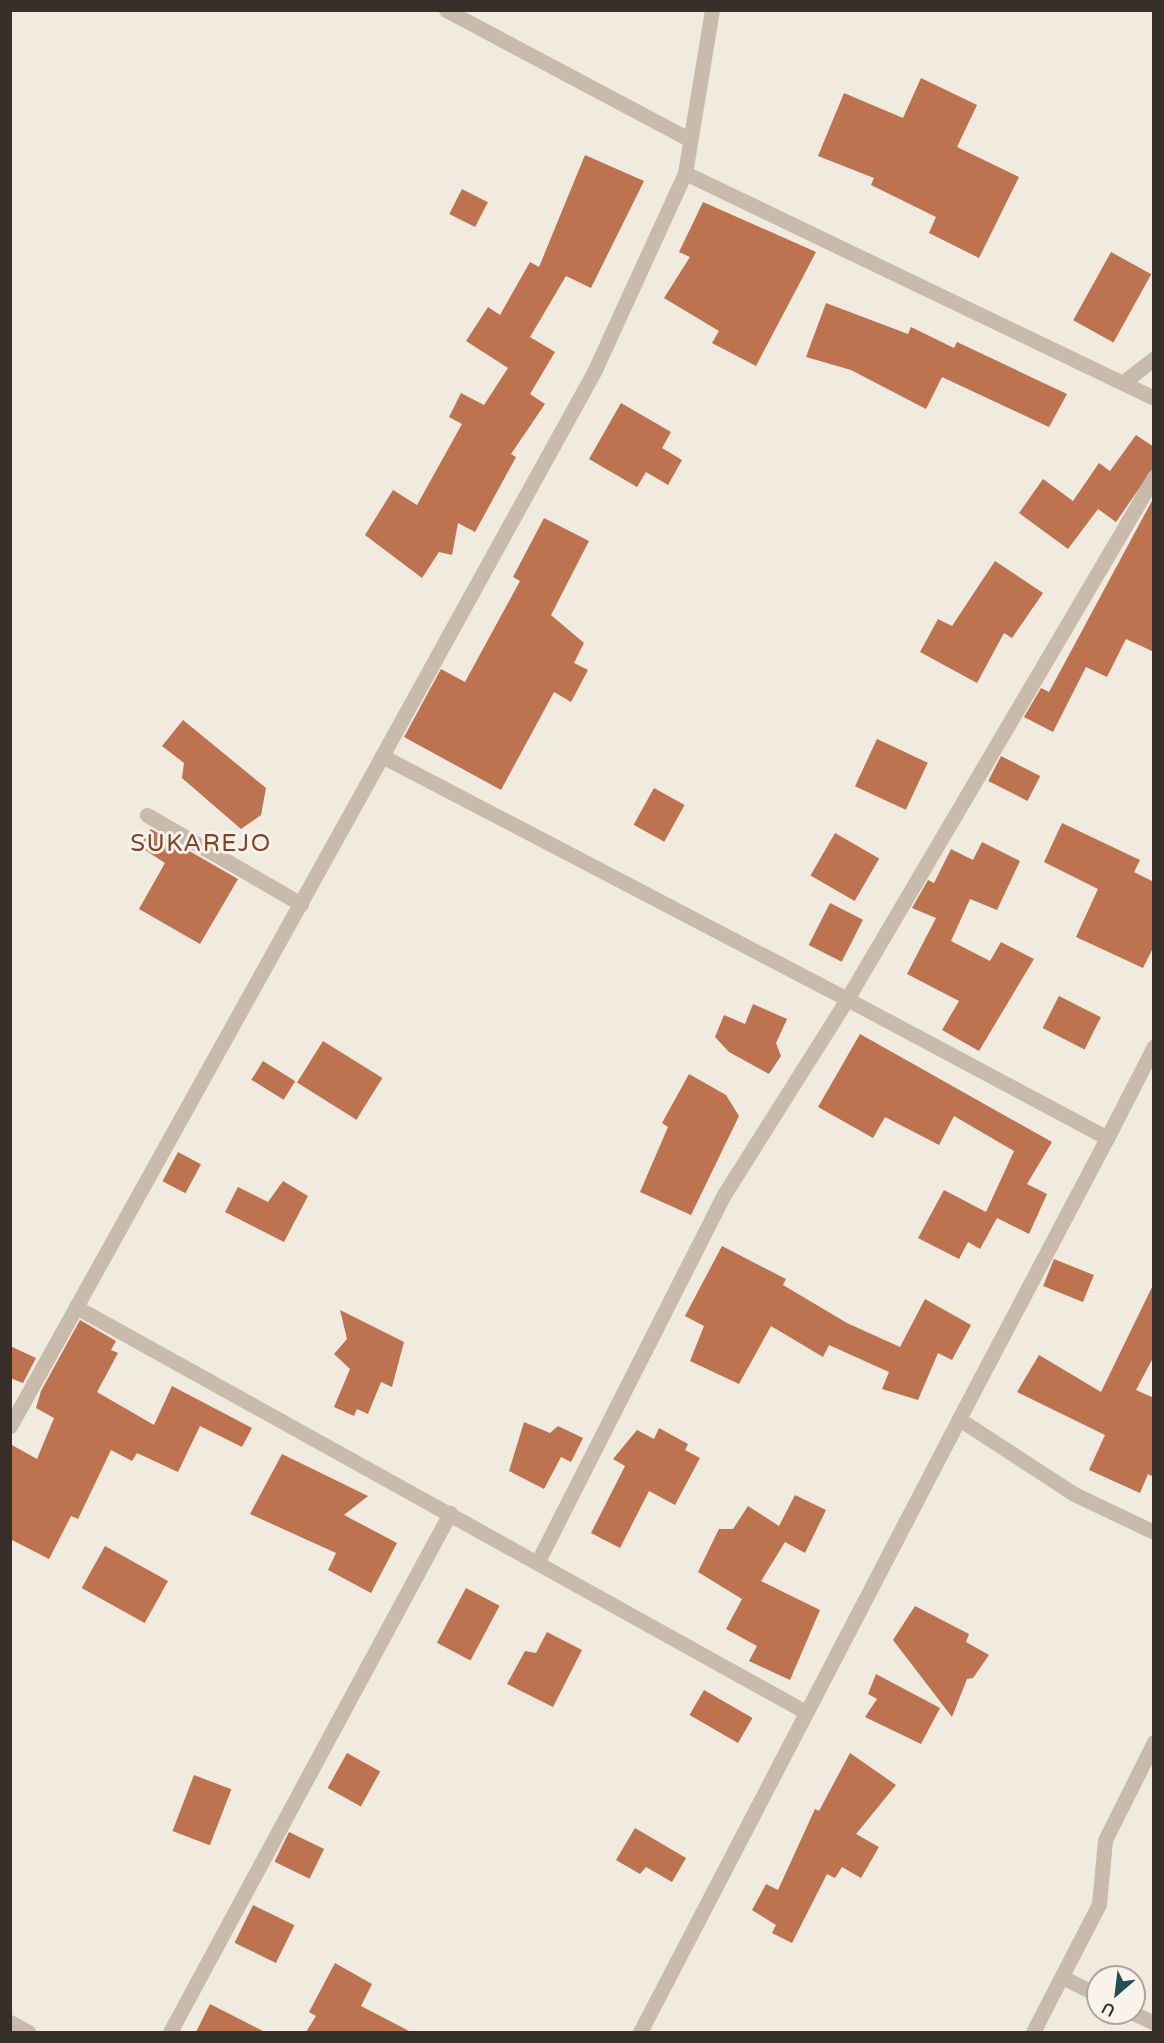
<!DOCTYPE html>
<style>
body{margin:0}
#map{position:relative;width:1164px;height:2043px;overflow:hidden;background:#f1eadf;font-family:"Varela Round",sans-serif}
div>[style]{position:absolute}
.building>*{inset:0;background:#bd7250;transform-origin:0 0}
.street>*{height:15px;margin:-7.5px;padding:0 7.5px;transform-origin:7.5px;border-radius:7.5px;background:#c8bbab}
span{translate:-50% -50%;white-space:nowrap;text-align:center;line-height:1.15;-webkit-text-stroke:6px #f9f3eb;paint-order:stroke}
.quarter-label{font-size:24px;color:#804328;letter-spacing:1.5px}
.frame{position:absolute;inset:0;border:12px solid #372f2a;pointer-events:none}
.north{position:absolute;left:1086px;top:1965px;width:60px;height:60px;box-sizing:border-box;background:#f9f3eb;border:2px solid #aba59e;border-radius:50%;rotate:208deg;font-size:16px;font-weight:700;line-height:24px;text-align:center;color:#372f2a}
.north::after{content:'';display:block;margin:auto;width:21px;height:27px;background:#224f55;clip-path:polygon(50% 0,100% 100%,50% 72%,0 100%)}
</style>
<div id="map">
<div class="building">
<i style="clip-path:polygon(921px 78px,977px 105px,957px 147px,1019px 177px,979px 258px,929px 233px,936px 217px,871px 185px,874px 178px,818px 156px,844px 93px,903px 118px)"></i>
<i style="clip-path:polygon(585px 155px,644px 181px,591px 288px,566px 276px,530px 337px,555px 352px,530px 394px,545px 404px,511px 454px,516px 457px,475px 532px,458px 523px,452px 555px,439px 552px,422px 578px,365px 535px,393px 490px,417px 505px,462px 424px,449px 417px,461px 393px,484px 405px,508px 368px,466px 341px,488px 307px,500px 315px,530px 262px,539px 267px)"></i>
<i style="left:462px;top:189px;width:29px;height:28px;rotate:27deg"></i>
<i style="clip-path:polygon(703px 202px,816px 252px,756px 366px,712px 343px,719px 331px,664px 298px,690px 257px,679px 252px)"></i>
<i style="left:1111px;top:252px;width:46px;height:78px;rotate:29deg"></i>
<i style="clip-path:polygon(826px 303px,908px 334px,911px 327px,954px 348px,957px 342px,1067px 394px,1049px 427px,942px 377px,926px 409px,851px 370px,806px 357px)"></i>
<i style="clip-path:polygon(621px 403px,671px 432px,662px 448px,682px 460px,668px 485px,646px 472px,637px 487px,589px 459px)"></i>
<i style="clip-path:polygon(1136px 435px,1154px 447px,1154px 467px,1116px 522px,1098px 509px,1068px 549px,1019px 513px,1043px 479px,1073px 501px,1099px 463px,1110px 471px)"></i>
<i style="clip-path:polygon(1154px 497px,1154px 652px,1126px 639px,1107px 677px,1086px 667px,1053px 732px,1024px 717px,1041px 688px,1049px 692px)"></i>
<i style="clip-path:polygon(544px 518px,589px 541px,551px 615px,584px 643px,574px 663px,588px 670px,571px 702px,554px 692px,501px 790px,404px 737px,441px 669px,465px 682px,520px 581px,513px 577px)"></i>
<i style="clip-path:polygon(995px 561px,1043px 593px,1012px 638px,1004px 633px,977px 683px,920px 652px,938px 619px,952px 626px)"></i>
<i style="clip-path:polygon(183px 720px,266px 788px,261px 815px,241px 829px,182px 778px,184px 763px,162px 746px)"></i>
<i style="left:877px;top:739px;width:56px;height:52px;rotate:25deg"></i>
<i style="left:1001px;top:756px;width:44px;height:28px;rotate:27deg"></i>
<i style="left:654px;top:788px;width:35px;height:42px;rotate:29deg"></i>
<i style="clip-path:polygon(1062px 823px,1140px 860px,1134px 872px,1154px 882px,1154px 946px,1143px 968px,1076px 937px,1098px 889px,1044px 862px)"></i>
<i style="clip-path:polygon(151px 829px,238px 879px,200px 944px,139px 909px,165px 863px,139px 846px)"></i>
<i style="left:835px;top:833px;width:51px;height:49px;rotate:30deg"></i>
<i style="clip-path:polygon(982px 842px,1020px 861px,997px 910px,970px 899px,951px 941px,990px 961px,1001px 942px,1034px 959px,979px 1051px,942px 1030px,959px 1001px,907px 974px,936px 918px,912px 908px,928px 880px,934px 883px,951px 849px,973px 860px)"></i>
<i style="left:830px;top:903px;width:37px;height:47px;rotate:27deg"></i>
<i style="left:1059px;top:996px;width:47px;height:36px;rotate:27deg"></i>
<i style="clip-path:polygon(753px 1004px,787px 1019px,776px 1043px,781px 1056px,769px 1074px,729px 1052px,715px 1037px,724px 1015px,745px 1024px)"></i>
<i style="clip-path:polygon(860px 1034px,1052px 1142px,1027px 1184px,1047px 1194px,1029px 1234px,997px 1218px,980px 1249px,968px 1242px,959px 1259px,918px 1238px,944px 1190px,986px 1212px,1014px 1151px,954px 1116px,939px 1145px,885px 1117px,873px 1138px,818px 1107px)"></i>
<i style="left:323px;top:1041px;width:70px;height:49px;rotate:32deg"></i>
<i style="left:263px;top:1061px;width:38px;height:22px;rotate:32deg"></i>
<i style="clip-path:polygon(689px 1074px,726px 1095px,739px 1116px,691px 1215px,640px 1192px,668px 1127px,662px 1123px)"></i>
<i style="left:178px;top:1152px;width:26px;height:33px;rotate:28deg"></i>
<i style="clip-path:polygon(283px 1181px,308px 1196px,284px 1242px,225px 1212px,238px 1187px,268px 1202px)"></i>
<i style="clip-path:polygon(722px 1246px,786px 1279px,783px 1285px,847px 1323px,900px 1347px,925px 1299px,971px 1325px,952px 1360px,938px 1353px,918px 1400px,882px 1389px,889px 1372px,829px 1345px,823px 1357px,771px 1326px,739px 1384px,690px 1361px,704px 1326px,685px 1316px)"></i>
<i style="left:1054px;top:1259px;width:43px;height:29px;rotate:22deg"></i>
<i style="clip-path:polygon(1154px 1283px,1154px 1356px,1136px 1390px,1154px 1398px,1154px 1477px,1148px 1474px,1140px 1493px,1089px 1470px,1105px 1435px,1017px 1392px,1039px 1355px,1101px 1392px)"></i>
<i style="clip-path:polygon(340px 1310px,404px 1342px,392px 1387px,381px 1382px,368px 1414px,357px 1409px,354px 1416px,334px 1407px,350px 1369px,334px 1354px,347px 1339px)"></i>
<i style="clip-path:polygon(80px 1320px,116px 1341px,111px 1350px,118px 1353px,97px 1392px,154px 1425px,172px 1386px,252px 1428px,242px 1447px,200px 1426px,178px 1472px,137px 1453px,132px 1461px,111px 1450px,78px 1519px,71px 1516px,49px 1559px,10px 1539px,10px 1444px,37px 1459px,54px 1418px,36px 1408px,41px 1391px)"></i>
<i style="clip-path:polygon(10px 1346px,36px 1358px,23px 1383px,10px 1378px)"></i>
<i style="clip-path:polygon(524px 1422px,550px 1433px,558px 1426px,583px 1438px,571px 1462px,561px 1457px,544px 1489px,509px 1471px)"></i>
<i style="clip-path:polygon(659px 1428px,688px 1444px,685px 1450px,700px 1458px,675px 1505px,649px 1491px,620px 1548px,591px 1533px,625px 1466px,613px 1459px,637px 1430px,654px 1439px)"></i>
<i style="clip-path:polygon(282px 1454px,368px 1496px,344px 1515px,397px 1543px,371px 1593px,328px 1570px,336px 1553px,250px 1514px)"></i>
<i style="clip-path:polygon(795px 1495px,826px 1510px,805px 1553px,785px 1542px,761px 1581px,820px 1610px,790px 1680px,749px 1661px,757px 1646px,726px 1629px,742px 1599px,698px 1572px,719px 1529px,733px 1529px,748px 1506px,779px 1526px)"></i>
<i style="left:105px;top:1546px;width:72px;height:48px;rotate:29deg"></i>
<i style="left:466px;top:1588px;width:38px;height:62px;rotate:28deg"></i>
<i style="clip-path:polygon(915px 1606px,969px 1634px,966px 1642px,989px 1655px,973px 1678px,967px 1679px,952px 1717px,893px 1640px)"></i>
<i style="clip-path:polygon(547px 1632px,582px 1650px,553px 1707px,507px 1684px,525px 1651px,536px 1653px)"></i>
<i style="clip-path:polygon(876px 1674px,940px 1708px,921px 1744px,865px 1717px,877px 1699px,868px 1694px)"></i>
<i style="left:704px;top:1690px;width:56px;height:29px;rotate:30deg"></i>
<i style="left:347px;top:1753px;width:38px;height:40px;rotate:29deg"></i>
<i style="clip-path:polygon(850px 1753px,896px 1785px,856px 1834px,879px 1847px,861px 1878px,842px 1867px,835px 1878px,827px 1874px,792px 1943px,772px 1933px,776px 1925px,752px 1910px,766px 1884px,778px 1890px,815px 1809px,819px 1811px)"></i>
<i style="left:194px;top:1775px;width:40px;height:60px;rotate:21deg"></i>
<i style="clip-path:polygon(635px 1828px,686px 1858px,672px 1882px,646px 1867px,640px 1874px,616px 1860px)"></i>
<i style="left:289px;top:1832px;width:39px;height:33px;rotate:26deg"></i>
<i style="left:253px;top:1905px;width:46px;height:42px;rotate:26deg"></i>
<i style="clip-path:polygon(335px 1963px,372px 1984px,361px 2006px,411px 2032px,306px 2032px,316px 2016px,309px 2012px)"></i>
<i style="clip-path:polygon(210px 2004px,265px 2032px,196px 2032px)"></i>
</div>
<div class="street">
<i style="left:446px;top:10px;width:273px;rotate:28deg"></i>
<i style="left:685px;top:173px;width:165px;rotate:-80.6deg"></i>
<i style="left:1125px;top:381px;width:37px;rotate:-38deg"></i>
<i style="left:1154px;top:398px;width:520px;rotate:-154.37deg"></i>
<i style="left:685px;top:173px;width:217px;rotate:114.6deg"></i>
<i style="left:595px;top:370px;width:441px;rotate:118.9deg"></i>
<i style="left:382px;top:756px;width:525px;rotate:27.59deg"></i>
<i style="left:847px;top:999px;width:606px;rotate:-59.54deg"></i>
<i style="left:147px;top:815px;width:178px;rotate:30deg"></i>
<i style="left:1107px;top:1138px;width:103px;rotate:-62.9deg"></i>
<i style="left:76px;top:1307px;width:630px;rotate:-60.95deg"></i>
<i style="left:10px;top:1426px;width:136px;rotate:-61deg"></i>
<i style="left:76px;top:1307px;width:833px;rotate:29.03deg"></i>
<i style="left:538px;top:1561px;width:413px;rotate:-63.1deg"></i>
<i style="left:725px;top:1193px;width:229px;rotate:-57.8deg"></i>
<i style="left:847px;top:999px;width:295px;rotate:28.1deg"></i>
<i style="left:1107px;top:1138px;width:318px;rotate:117.8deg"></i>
<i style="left:1062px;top:1977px;width:40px;rotate:26.6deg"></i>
<i style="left:1133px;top:2013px;width:23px;rotate:25deg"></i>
<i style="left:10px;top:2022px;width:21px;rotate:29deg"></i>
<i style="left:170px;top:2032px;width:590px;rotate:-61.65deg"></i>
<i style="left:640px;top:2032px;width:691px;rotate:-62.51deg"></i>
<i style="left:959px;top:1419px;width:137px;rotate:33.1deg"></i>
<i style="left:1074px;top:1494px;width:89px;rotate:25.4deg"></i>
<i style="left:1033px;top:2032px;width:144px;rotate:-62.7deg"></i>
<i style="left:1099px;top:1904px;width:64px;rotate:-84.6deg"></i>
<i style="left:1105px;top:1840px;width:110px;rotate:-63.4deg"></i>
</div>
<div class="quarter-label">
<span style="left:201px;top:844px">SUKAREJO</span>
</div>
<div class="frame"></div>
<div class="north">U</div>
</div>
